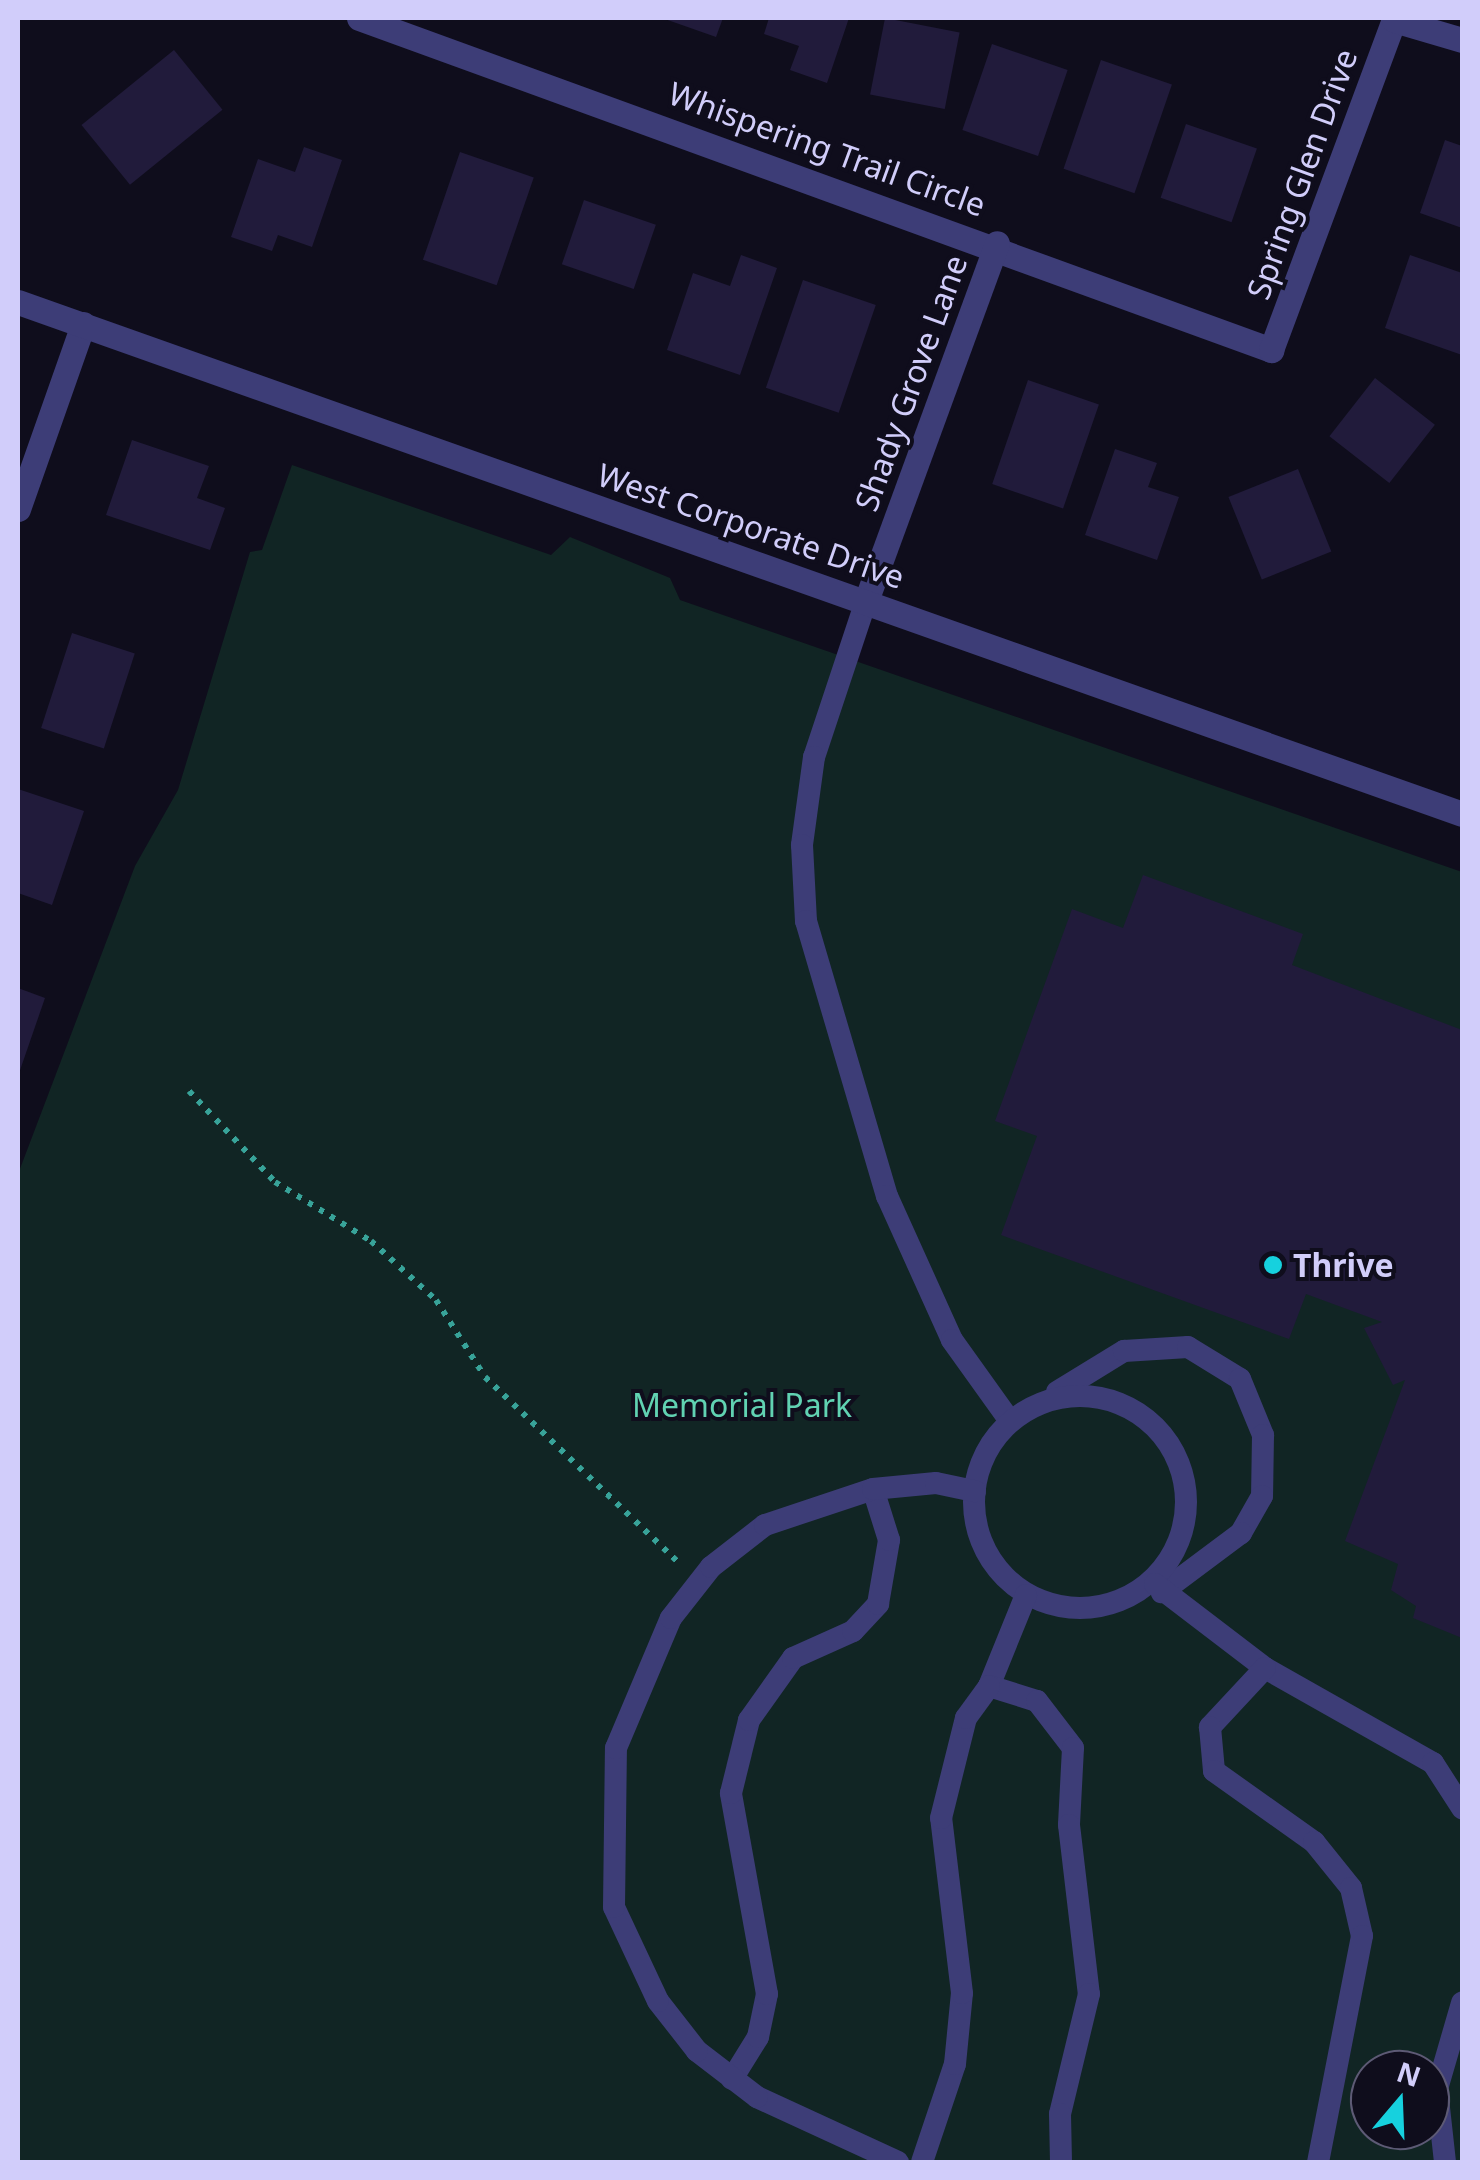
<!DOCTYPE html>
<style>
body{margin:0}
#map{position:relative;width:1480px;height:2180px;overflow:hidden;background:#0f0d1c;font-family:"Noto Sans",sans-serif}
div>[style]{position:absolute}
.green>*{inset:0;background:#112524}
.building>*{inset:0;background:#211b3b;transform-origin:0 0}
.path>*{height:6px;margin-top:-3px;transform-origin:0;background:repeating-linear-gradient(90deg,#38a399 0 5px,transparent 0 13px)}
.service>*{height:22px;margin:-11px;padding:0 11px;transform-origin:11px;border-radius:11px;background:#3d3d77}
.service>.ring{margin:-11px;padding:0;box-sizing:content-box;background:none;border:22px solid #3d3d77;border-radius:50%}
.minor>*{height:25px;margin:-12.5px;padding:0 12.5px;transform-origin:12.5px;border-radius:12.5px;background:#3d3d77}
.tertiary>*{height:25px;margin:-12.5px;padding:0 12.5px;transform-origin:12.5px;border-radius:12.5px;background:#3d3d77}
.dots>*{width:28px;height:28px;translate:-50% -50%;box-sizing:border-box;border:5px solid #0f0d1c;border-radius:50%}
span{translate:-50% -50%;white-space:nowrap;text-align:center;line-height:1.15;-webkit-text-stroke:8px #0f0d1c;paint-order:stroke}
.street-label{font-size:32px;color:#d1cdfa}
.poi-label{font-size:32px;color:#d1cdfa;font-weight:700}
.left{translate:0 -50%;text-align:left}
.park-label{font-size:32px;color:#61d2b2}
.frame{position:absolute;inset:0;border:20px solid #d1cdfa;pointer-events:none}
.north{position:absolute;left:1350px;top:2050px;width:100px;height:100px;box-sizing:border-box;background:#0f0d1c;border:2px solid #5d5a75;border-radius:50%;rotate:19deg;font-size:28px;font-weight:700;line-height:40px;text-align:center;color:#d1cdfa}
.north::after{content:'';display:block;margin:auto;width:35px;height:45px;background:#16d1de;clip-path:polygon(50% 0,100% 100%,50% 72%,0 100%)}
</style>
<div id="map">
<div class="green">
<i style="clip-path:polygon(evenodd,292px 465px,551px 555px,570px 537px,670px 578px,680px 600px,1462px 872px,1462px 2162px,18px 2162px,18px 1174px,135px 866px,178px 790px,250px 552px,262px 550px,292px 465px,1370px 2070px,1430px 2070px,1430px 2130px,1370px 2130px,1370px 2070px)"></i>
</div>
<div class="building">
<i style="clip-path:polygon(662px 18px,723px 18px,716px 37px)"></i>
<i style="clip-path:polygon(769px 18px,849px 18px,827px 83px,790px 70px,799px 46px,764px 34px)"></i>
<i style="left:885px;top:18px;width:76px;height:78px;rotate:11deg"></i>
<i style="left:992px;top:44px;width:80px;height:91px;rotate:19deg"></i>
<i style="left:174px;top:50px;width:77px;height:119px;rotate:51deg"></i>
<i style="left:1101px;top:60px;width:75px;height:115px;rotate:19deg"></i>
<i style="left:1186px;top:124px;width:75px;height:78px;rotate:19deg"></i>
<i style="clip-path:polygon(1445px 140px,1462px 146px,1462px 228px,1420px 213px)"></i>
<i style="clip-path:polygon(304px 147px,342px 160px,312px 247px,278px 235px,272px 251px,231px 237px,258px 159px,295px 172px)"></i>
<i style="left:460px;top:152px;width:78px;height:114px;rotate:19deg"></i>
<i style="left:584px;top:200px;width:76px;height:68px;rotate:19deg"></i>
<i style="clip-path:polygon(741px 255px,777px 268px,740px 375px,667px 350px,693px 273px,730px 286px)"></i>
<i style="clip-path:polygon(1410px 255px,1462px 273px,1462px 355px,1385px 328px)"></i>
<i style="left:803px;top:280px;width:77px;height:114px;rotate:19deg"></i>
<i style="left:1375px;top:378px;width:76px;height:74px;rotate:38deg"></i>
<i style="left:1028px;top:380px;width:75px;height:110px;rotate:19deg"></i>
<i style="clip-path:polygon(132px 440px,209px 466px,197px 498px,225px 508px,210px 550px,106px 515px)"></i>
<i style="clip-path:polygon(1115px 449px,1157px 463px,1148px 487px,1179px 497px,1157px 560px,1085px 535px)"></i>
<i style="left:1298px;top:469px;width:89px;height:75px;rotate:68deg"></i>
<i style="left:72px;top:633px;width:66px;height:100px;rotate:18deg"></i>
<i style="clip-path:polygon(18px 789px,84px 811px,52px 905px,18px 893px)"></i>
<i style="clip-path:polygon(1143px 875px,1303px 934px,1292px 965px,1462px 1030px,1462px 1638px,1413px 1618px,1416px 1606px,1391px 1590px,1398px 1564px,1345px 1541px,1405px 1380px,1393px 1385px,1364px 1328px,1382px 1322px,1306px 1294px,1289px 1339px,1001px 1235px,1037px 1136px,995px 1121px,1072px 909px,1123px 928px)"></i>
<i style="clip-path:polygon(18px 988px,45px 998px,18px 1076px)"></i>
</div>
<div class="path">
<i style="left:189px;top:1091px;width:125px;rotate:46.6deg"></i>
<i style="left:275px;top:1182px;width:113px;rotate:31.6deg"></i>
<i style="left:371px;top:1241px;width:88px;rotate:42.2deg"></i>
<i style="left:436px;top:1300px;width:91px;rotate:57.5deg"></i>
<i style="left:485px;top:1377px;width:270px;rotate:43.8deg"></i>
</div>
<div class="service">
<i style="left:866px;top:601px;width:164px;rotate:108.4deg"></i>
<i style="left:814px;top:757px;width:89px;rotate:97.8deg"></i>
<i style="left:802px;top:845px;width:76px;rotate:87deg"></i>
<i style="left:806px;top:921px;width:287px;rotate:73.6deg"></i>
<i style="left:887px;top:1196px;width:158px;rotate:65.7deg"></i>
<i style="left:952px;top:1340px;width:100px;rotate:54.4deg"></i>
<i style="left:1057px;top:1392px;width:79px;rotate:-31.5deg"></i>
<i style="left:1124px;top:1351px;width:64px;rotate:-3.6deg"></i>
<i style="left:1188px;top:1347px;width:61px;rotate:31.6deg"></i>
<i style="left:1240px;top:1379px;width:61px;rotate:67.7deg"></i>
<i style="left:1263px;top:1435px;width:61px;rotate:90.9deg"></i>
<i style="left:1262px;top:1496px;width:43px;rotate:119.6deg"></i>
<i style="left:1241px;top:1533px;width:99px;rotate:143.2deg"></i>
<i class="ring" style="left:974px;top:1396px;width:190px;height:190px"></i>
<i style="left:1155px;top:1584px;width:138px;rotate:37.4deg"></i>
<i style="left:1265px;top:1668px;width:193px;rotate:29.5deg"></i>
<i style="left:1433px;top:1763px;width:54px;rotate:57.2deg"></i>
<i style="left:1026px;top:1595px;width:98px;rotate:112.1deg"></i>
<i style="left:989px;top:1686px;width:50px;rotate:17.4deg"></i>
<i style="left:1037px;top:1701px;width:59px;rotate:52.5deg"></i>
<i style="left:1073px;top:1748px;width:77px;rotate:93deg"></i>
<i style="left:1069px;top:1825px;width:170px;rotate:83.3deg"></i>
<i style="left:1089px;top:1994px;width:123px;rotate:103.6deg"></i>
<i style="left:1060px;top:2114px;width:48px;rotate:88.8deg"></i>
<i style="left:1265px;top:1668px;width:81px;rotate:133deg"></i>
<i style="left:1210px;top:1727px;width:44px;rotate:84.8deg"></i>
<i style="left:1214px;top:1771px;width:123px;rotate:35.4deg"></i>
<i style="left:1314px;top:1842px;width:59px;rotate:51.2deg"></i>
<i style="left:1351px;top:1888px;width:49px;rotate:77.1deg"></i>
<i style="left:1362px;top:1936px;width:230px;rotate:101deg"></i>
<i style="left:732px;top:2079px;width:49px;rotate:-58.2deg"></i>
<i style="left:758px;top:2037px;width:44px;rotate:-78.2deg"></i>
<i style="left:767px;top:1994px;width:204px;rotate:-100.2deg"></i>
<i style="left:731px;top:1793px;width:75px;rotate:-76.1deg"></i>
<i style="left:749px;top:1720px;width:76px;rotate:-54.6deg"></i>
<i style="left:793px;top:1658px;width:66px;rotate:-24.2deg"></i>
<i style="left:853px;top:1631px;width:37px;rotate:-47deg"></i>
<i style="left:878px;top:1604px;width:65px;rotate:-80.2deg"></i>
<i style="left:889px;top:1540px;width:53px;rotate:-107.4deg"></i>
<i style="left:898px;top:2162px;width:155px;rotate:-155.3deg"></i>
<i style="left:757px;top:2097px;width:76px;rotate:-142.5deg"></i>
<i style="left:697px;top:2051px;width:63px;rotate:-128deg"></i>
<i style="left:658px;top:2001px;width:104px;rotate:-115.1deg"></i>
<i style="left:614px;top:1907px;width:159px;rotate:-89.3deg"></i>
<i style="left:616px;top:1748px;width:141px;rotate:-67.1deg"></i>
<i style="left:671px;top:1618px;width:65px;rotate:-51.9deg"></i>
<i style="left:711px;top:1567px;width:68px;rotate:-37.9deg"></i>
<i style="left:765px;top:1525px;width:114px;rotate:-18.4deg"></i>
<i style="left:873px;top:1489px;width:63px;rotate:-5.4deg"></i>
<i style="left:936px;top:1483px;width:40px;rotate:12deg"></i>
<i style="left:922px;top:2162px;width:103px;rotate:-71.4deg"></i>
<i style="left:955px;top:2064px;width:71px;rotate:-84.4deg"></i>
<i style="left:962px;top:1993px;width:176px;rotate:-96.8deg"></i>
<i style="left:941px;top:1818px;width:103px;rotate:-76deg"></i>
<i style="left:966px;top:1718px;width:39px;rotate:-54deg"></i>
<i style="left:1445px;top:2162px;width:73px;rotate:-96.3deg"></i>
<i style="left:1437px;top:2089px;width:90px;rotate:-73.8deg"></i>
</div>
<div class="minor">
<i style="left:359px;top:18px;width:971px;rotate:20deg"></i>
<i style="left:1271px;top:350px;width:352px;rotate:-69.6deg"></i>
<i style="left:1394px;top:20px;width:71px;rotate:16.4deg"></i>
<i style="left:18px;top:509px;width:196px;rotate:-70.6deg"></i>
<i style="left:866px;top:601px;width:381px;rotate:-69.9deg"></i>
</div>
<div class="tertiary">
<i style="left:18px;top:302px;width:1532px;rotate:19.52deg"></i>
</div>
<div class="dots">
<i style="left:1273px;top:1265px;background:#16d1de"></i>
</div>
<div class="street-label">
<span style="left:827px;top:149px;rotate:20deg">Whispering Trail Circle</span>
<span style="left:1302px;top:174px;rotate:-70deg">Spring Glen Drive</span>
<span style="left:911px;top:383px;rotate:-70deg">Shady Grove Lane</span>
<span style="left:751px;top:526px;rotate:19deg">West Corporate Drive</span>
</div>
<div class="poi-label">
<span class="left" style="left:1293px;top:1265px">Thrive</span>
</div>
<div class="park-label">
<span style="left:742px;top:1405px">Memorial Park</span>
</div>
<div class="frame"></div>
<div class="north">N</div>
</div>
